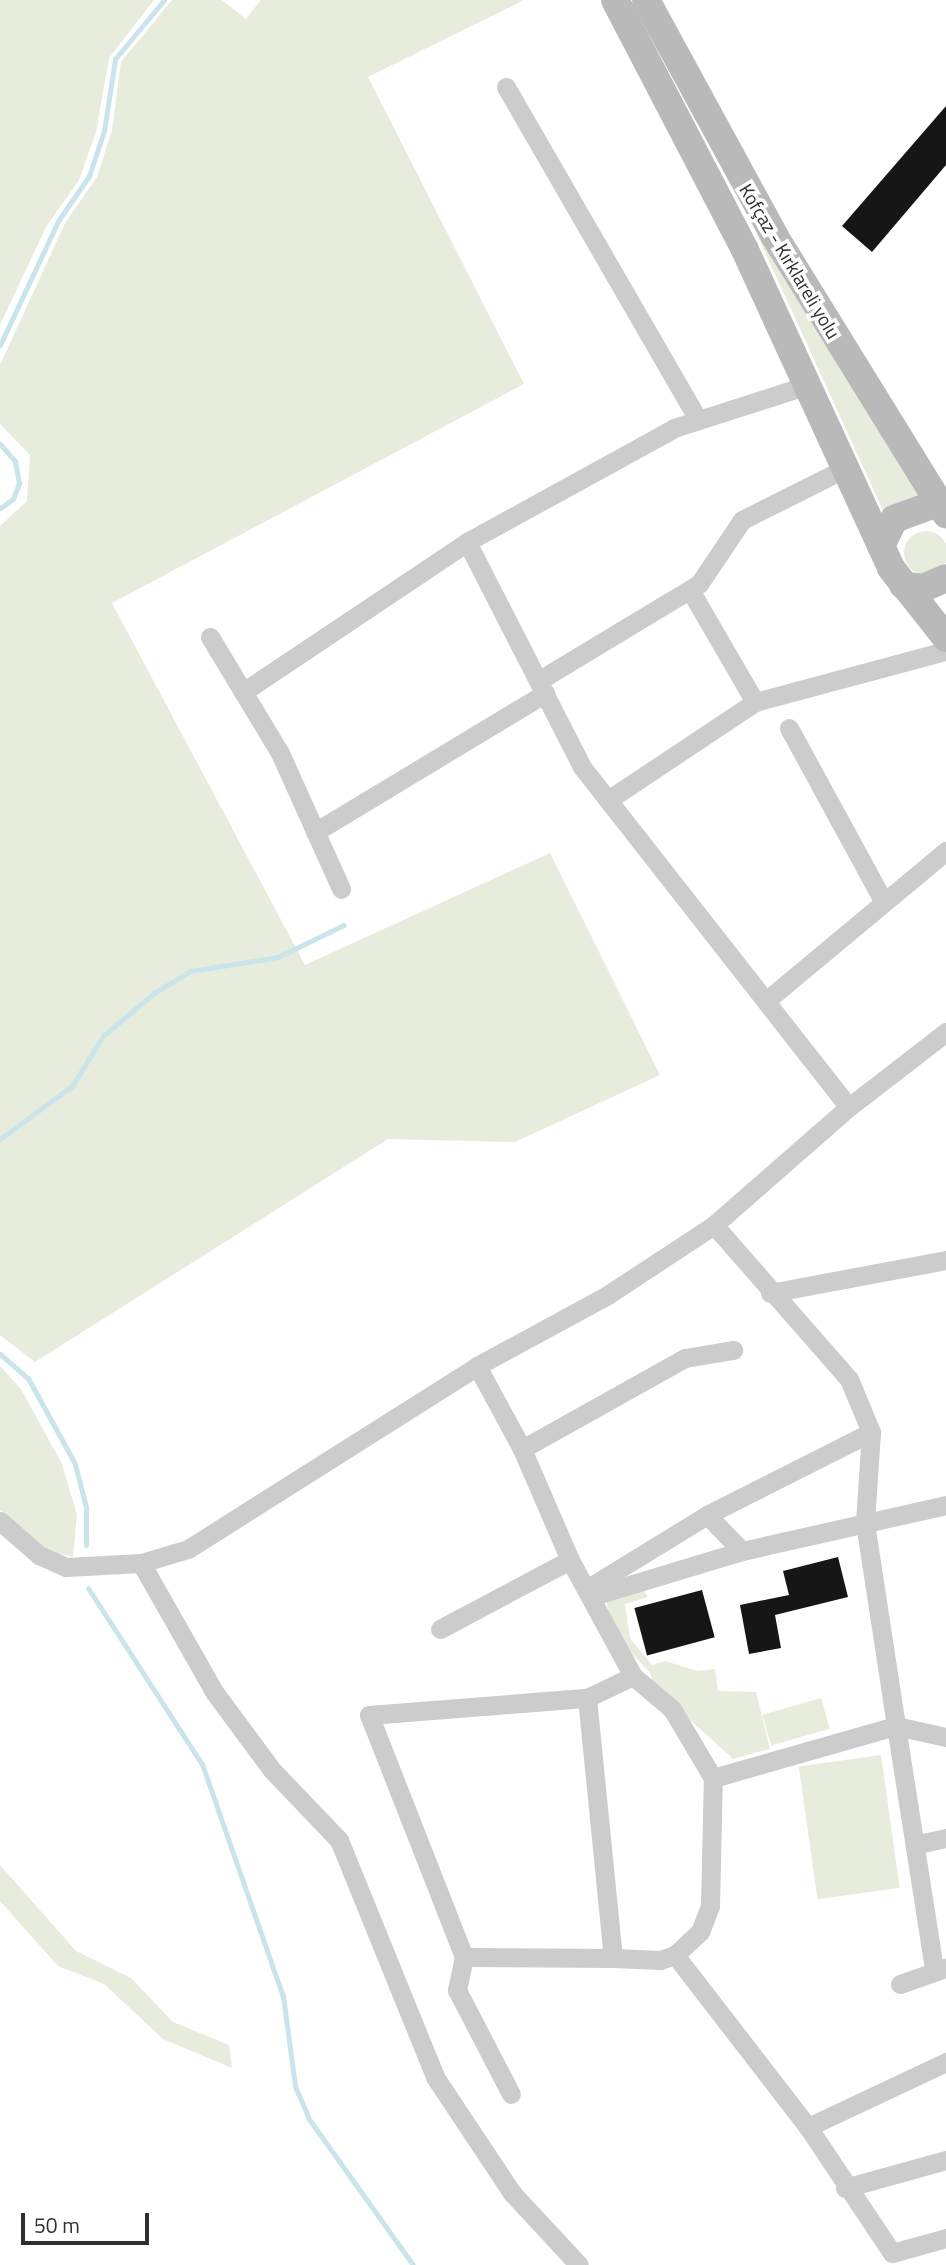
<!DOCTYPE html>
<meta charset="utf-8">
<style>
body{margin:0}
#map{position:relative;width:946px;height:2265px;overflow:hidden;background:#fff;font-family:"Titillium Web",sans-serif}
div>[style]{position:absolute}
.green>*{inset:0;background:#e8ecdd;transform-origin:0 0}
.round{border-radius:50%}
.stream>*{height:5px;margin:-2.5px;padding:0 2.5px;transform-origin:2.5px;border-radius:2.5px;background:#cae4eb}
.building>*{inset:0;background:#161616;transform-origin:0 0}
.minor>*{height:19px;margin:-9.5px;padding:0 9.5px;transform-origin:9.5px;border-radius:9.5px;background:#ccc}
.secondary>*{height:28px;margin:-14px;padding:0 14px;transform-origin:14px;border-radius:14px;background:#b9b9b9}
span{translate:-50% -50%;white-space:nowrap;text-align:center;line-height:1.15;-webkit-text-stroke:7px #fff;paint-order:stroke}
.street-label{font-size:19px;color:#2f2f2f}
.scale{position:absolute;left:21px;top:2213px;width:128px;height:32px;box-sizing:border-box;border:4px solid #2f2f2f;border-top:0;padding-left:9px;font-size:21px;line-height:24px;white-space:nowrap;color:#2f2f2f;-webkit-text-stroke:5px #fff;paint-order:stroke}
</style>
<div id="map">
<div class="green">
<i style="clip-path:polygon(0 0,154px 0,109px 58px,96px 132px,79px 180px,46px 227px,0 325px)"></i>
<i style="clip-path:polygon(172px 0,222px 0,246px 19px,261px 0,524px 0,368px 77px,524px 384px,112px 603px,305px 965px,550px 853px,660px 1075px,515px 1142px,388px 1139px,35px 1362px,0 1335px,0 526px,27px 501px,30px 455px,0 424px,0 365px,65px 223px,97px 177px,112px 130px,121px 62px)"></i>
<i style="clip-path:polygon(753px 226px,924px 499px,886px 517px)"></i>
<i class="round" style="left:904px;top:531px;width:44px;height:44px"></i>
<i style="clip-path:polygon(0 1366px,21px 1389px,62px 1464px,77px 1515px,73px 1557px,48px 1551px,0 1510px)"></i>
<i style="clip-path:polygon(643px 1590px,648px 1597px,625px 1604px,630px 1638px,652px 1665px,665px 1661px,697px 1671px,715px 1669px,718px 1691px,756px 1692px,770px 1749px,733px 1759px,652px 1685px,651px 1674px,616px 1636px,607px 1605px,607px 1595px)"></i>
<i style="left:821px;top:1698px;width:32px;height:61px;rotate:74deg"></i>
<i style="left:881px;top:1755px;width:134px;height:83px;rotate:82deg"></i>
<i style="clip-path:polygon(0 1865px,76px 1951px,131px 1978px,173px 2022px,229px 2045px,232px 2068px,163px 2039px,104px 1984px,58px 1966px,0 1901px)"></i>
</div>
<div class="stream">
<i style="left:0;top:345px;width:137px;rotate:-64.9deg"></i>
<i style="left:58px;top:221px;width:55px;rotate:-55.4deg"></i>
<i style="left:89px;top:176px;width:47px;rotate:-71.6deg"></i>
<i style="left:104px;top:131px;width:73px;rotate:-81.3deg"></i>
<i style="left:115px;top:59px;width:77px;rotate:-50.3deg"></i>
<i style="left:0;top:444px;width:23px;rotate:49deg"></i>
<i style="left:15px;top:461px;width:22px;rotate:80deg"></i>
<i style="left:19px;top:483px;width:17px;rotate:111deg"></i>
<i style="left:13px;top:499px;width:16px;rotate:145deg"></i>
<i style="left:0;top:1139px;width:89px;rotate:-36.4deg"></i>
<i style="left:72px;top:1086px;width:59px;rotate:-58.2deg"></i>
<i style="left:103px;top:1036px;width:67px;rotate:-40.1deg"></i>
<i style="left:154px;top:993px;width:42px;rotate:-31.4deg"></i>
<i style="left:190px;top:971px;width:89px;rotate:-9deg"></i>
<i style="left:278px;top:957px;width:73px;rotate:-25.9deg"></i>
<i style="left:0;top:1354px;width:37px;rotate:41deg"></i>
<i style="left:28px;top:1378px;width:98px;rotate:61.3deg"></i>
<i style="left:75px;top:1464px;width:44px;rotate:75.7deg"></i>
<i style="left:86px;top:1507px;width:38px;rotate:90deg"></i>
<i style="left:88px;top:1588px;width:210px;rotate:57.1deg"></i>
<i style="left:202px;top:1764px;width:246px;rotate:70.8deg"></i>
<i style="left:283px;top:1996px;width:91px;rotate:82.4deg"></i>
<i style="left:295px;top:2086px;width:36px;rotate:67deg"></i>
<i style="left:309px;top:2119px;width:179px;rotate:54.5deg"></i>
</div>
<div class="building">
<i style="clip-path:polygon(946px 106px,946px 165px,872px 252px,842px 226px)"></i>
<i style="clip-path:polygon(838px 1557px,848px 1597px,775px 1615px,781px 1648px,749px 1654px,740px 1605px,789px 1595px,783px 1571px)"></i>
<i style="left:702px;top:1590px;width:49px;height:70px;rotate:75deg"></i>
</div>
<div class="minor">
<i style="left:506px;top:87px;width:384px;rotate:60deg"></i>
<i style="left:467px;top:542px;width:253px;rotate:62.9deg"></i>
<i style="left:582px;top:767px;width:432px;rotate:51.9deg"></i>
<i style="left:210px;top:637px;width:135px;rotate:58.9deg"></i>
<i style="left:280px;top:753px;width:149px;rotate:65.8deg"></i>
<i style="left:538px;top:681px;width:188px;rotate:-31.1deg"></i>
<i style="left:699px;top:584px;width:77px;rotate:-56.1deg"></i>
<i style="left:742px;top:520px;width:116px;rotate:-26.6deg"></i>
<i style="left:243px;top:692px;width:270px;rotate:-33.8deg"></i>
<i style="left:467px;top:542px;width:236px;rotate:-28.8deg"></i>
<i style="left:674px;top:428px;width:141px;rotate:-17.8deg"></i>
<i style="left:755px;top:702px;width:198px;rotate:-15deg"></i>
<i style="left:789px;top:728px;width:198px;rotate:61.4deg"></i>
<i style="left:608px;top:800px;width:177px;rotate:-33.7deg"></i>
<i style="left:755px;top:702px;width:129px;rotate:-120.1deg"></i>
<i style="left:315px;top:832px;width:269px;rotate:-31.1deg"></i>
<i style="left:767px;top:1000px;width:233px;rotate:-39.8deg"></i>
<i style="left:714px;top:1225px;width:205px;rotate:48.8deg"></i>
<i style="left:849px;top:1379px;width:57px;rotate:67.5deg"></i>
<i style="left:871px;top:1432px;width:91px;rotate:93.8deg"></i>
<i style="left:865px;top:1523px;width:205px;rotate:81.3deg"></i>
<i style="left:896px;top:1726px;width:51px;rotate:12.4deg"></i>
<i style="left:770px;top:1293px;width:179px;rotate:-10.6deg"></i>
<i style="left:477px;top:1366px;width:94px;rotate:61.5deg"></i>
<i style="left:522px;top:1449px;width:121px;rotate:66.6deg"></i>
<i style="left:570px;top:1560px;width:132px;rotate:61.5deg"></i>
<i style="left:633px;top:1676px;width:51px;rotate:40.2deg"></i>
<i style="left:672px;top:1709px;width:80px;rotate:59.3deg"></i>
<i style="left:713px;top:1778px;width:190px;rotate:-15.9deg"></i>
<i style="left:896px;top:1726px;width:246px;rotate:81.1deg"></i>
<i style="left:522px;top:1449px;width:187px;rotate:-29.2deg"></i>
<i style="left:685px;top:1358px;width:49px;rotate:-9.5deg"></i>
<i style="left:707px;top:1515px;width:50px;rotate:45.8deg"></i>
<i style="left:0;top:1521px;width:52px;rotate:41.1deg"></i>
<i style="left:39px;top:1555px;width:30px;rotate:24deg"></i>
<i style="left:66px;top:1567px;width:75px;rotate:-3.1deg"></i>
<i style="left:141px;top:1563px;width:49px;rotate:-16.6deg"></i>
<i style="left:188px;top:1549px;width:342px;rotate:-32.3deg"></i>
<i style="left:477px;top:1366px;width:147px;rotate:-28.5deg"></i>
<i style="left:606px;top:1296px;width:129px;rotate:-33.3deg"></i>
<i style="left:714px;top:1225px;width:179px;rotate:-41.2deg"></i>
<i style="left:849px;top:1107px;width:123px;rotate:-37.7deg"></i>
<i style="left:141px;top:1563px;width:150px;rotate:60.4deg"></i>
<i style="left:215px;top:1693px;width:96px;rotate:53.5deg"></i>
<i style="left:272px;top:1770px;width:97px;rotate:46.3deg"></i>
<i style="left:339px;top:1840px;width:256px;rotate:67.9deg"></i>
<i style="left:435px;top:2077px;width:139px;rotate:56.4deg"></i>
<i style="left:512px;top:2193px;width:98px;rotate:47.1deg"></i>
<i style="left:588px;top:1588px;width:140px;rotate:-31.5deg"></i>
<i style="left:707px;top:1515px;width:184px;rotate:-26.8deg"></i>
<i style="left:593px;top:1596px;width:156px;rotate:-16.8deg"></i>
<i style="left:742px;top:1551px;width:209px;rotate:-12.7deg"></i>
<i style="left:440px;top:1629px;width:147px;rotate:-28deg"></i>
<i style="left:587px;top:1698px;width:261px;rotate:84.3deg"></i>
<i style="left:613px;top:1958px;width:47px;rotate:2.4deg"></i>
<i style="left:660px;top:1960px;width:16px;rotate:-18deg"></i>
<i style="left:675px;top:1955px;width:34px;rotate:-43deg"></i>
<i style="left:700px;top:1932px;width:28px;rotate:-69deg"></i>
<i style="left:710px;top:1906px;width:128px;rotate:-88.7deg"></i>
<i style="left:918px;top:1844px;width:29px;rotate:-12deg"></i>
<i style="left:675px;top:1955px;width:217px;rotate:52.3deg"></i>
<i style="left:808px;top:2127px;width:151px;rotate:56.3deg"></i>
<i style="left:892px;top:2253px;width:56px;rotate:-15.5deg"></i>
<i style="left:464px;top:1957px;width:34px;rotate:102deg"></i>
<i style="left:457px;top:1990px;width:117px;rotate:62.6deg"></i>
<i style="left:613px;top:1958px;width:149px;rotate:-179.6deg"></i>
<i style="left:464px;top:1957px;width:260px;rotate:-111.4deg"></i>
<i style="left:369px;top:1715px;width:219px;rotate:-4.5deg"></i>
<i style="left:587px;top:1698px;width:51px;rotate:-25.6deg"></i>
<i style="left:900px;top:1984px;width:48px;rotate:-19.6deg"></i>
<i style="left:808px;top:2127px;width:153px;rotate:-25.2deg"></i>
<i style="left:845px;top:2188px;width:105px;rotate:-15.5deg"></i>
</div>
<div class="secondary">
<i style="left:615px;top:0;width:282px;rotate:62.5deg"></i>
<i style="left:745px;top:250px;width:350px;rotate:65.3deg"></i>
<i style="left:891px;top:568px;width:89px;rotate:51.8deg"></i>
<i style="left:646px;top:0;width:270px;rotate:61.4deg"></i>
<i style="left:775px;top:237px;width:326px;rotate:58.3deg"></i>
<i style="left:881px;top:546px;width:30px;rotate:-64deg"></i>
<i style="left:894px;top:519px;width:47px;rotate:-20deg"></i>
<i style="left:903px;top:585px;width:20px;rotate:9deg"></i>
<i style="left:923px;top:588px;width:25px;rotate:-23deg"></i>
</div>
<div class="street-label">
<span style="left:790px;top:261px;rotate:59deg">Kofçaz - Kırklareli yolu</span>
</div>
<div class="scale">50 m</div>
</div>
